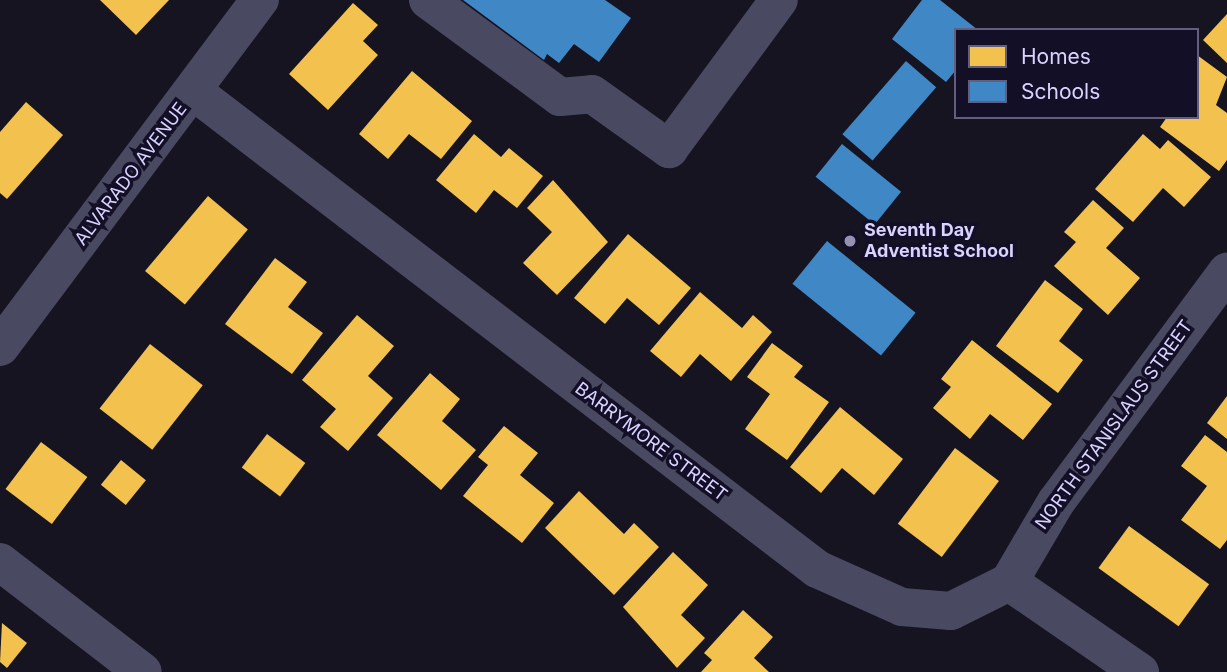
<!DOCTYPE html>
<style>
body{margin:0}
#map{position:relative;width:1227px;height:672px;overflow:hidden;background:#161421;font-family:Inter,sans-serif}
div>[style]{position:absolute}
.homes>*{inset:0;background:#f2c14e;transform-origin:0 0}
.schools>*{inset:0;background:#3f88c5;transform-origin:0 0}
.minor>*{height:38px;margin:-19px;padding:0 19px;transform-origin:19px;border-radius:19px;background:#4a4962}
.dots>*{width:19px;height:19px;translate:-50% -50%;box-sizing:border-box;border:4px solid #130f26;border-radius:50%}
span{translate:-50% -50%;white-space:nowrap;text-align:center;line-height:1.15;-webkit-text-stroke:7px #130f26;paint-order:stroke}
.street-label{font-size:18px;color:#d9d4ff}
.poi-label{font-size:18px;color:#d9d4ff;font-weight:700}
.left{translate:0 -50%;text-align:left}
.legend{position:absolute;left:954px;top:28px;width:245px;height:91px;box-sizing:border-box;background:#130f26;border:2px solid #625e7d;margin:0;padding:9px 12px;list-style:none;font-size:21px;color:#d9d4ff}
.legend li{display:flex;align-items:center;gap:14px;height:35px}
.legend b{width:35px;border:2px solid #625e7d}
</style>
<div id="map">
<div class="homes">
<i style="clip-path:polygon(100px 0,169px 0,136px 35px)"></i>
<i style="clip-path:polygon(353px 3px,378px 25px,363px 41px,378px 55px,328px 110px,289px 74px)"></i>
<i style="clip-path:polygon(1227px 14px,1227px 63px,1203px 40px)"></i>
<i style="clip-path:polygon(1197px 55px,1227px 77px,1216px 105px,1227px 113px,1227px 160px,1219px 171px,1160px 127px,1167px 117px,1197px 117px)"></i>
<i style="clip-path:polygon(412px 71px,472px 121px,441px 159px,409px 134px,388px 159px,359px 134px)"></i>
<i style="clip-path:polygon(26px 102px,63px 135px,7px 199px,0 193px,0 132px)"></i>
<i style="clip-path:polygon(474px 134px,501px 157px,509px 148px,543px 176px,517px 208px,494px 190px,476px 213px,436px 180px)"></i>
<i style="clip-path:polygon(1143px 134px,1160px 149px,1168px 140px,1211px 177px,1184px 207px,1163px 188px,1133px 222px,1095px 189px)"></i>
<i style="clip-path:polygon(553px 180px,608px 242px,557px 295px,523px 263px,552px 232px,527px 208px)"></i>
<i style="left:208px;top:196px;width:52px;height:98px;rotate:40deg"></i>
<i style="clip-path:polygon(1093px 200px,1124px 228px,1106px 248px,1140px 278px,1108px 315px,1054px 266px,1076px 242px,1064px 232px)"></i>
<i style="clip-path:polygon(628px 234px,691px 288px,659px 325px,627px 298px,605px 324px,574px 298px)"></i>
<i style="clip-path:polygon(275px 258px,307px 282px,288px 307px,323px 333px,292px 374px,225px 324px)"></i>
<i style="clip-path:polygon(1045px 280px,1083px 309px,1059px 341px,1083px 360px,1058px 393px,996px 346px)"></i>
<i style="clip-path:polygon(700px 292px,742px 328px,753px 315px,772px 332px,731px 381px,700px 354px,681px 377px,650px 351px)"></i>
<i style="clip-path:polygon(357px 315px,394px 346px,368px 376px,393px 398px,348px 451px,320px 427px,336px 409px,302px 380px)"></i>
<i style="clip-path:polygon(972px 340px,1052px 404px,1023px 440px,990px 414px,970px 439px,933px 408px,951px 387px,941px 379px)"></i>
<i style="clip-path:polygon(772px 343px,803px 366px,794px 377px,829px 402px,787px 460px,745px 429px,770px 394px,747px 377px)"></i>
<i style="left:150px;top:344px;width:67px;height:82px;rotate:38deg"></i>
<i style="clip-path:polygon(430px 373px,460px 399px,442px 421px,476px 450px,441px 490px,377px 435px)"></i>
<i style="clip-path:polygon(1227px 396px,1227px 439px,1207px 423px)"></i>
<i style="clip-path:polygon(840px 407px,903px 459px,874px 495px,842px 468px,821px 493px,790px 467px)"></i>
<i style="clip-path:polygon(504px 426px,538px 453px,520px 475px,554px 503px,522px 543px,463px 496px,488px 465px,478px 457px)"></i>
<i style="left:267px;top:434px;width:48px;height:42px;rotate:37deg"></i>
<i style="clip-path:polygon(1205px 435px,1227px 452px,1227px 540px,1220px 549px,1181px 520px,1207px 486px,1181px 466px)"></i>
<i style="left:41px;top:442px;width:58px;height:59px;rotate:37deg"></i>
<i style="left:955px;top:448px;width:55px;height:95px;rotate:37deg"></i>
<i style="left:121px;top:460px;width:32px;height:32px;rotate:39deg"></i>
<i style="clip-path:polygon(579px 491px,624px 534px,634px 523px,659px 547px,614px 595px,545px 528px)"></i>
<i style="left:1129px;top:526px;width:99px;height:52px;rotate:36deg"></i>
<i style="clip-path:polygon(673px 552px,708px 585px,681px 615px,705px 638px,677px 668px,623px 607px)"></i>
<i style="clip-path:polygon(743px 610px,773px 637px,754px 658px,769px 672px,701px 672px,712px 660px,704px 653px)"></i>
<i style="clip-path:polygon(2px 623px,27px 643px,7px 668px,0 662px)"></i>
</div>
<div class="schools">
<i style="clip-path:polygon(463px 0,605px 0,631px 18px,599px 62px,574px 44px,559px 63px,547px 54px,544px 60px)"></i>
<i style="clip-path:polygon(922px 0,940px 0,978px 30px,956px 30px,956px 70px,946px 82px,892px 39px)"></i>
<i style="left:906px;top:61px;width:40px;height:97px;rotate:41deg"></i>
<i style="left:842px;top:144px;width:76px;height:42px;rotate:39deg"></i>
<i style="left:827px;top:241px;width:114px;height:55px;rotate:39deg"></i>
</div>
<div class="minor">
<i style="left:428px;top:0;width:164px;rotate:36.3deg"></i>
<i style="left:560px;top:97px;width:32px;rotate:-5deg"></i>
<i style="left:592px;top:94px;width:95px;rotate:35.5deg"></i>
<i style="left:669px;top:149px;width:185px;rotate:-53.6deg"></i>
<i style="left:193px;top:91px;width:786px;rotate:37.45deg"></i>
<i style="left:817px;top:569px;width:93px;rotate:24.1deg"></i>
<i style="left:902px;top:607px;width:49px;rotate:4.7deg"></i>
<i style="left:951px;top:611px;width:65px;rotate:-26.6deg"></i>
<i style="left:0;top:347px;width:434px;rotate:-53.2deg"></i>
<i style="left:0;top:562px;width:180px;rotate:37.6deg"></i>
<i style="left:1009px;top:582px;width:93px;rotate:-59.6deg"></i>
<i style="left:1056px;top:502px;width:287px;rotate:-53.4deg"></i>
<i style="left:1009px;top:582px;width:159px;rotate:34.5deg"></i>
</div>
<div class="dots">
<i style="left:850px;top:241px;background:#9591b1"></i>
</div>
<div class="street-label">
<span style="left:131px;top:174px;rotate:-53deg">ALVARADO AVENUE</span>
<span style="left:1114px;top:425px;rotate:-54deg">NORTH STANISLAUS STREET</span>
<span style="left:651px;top:442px;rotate:37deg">BARRYMORE STREET</span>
</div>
<div class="poi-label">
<span class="left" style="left:864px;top:241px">Seventh Day<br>Adventist School</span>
</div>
<ul class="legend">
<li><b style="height:19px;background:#f2c14e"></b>Homes</li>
<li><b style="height:19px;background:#3f88c5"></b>Schools</li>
</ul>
</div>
